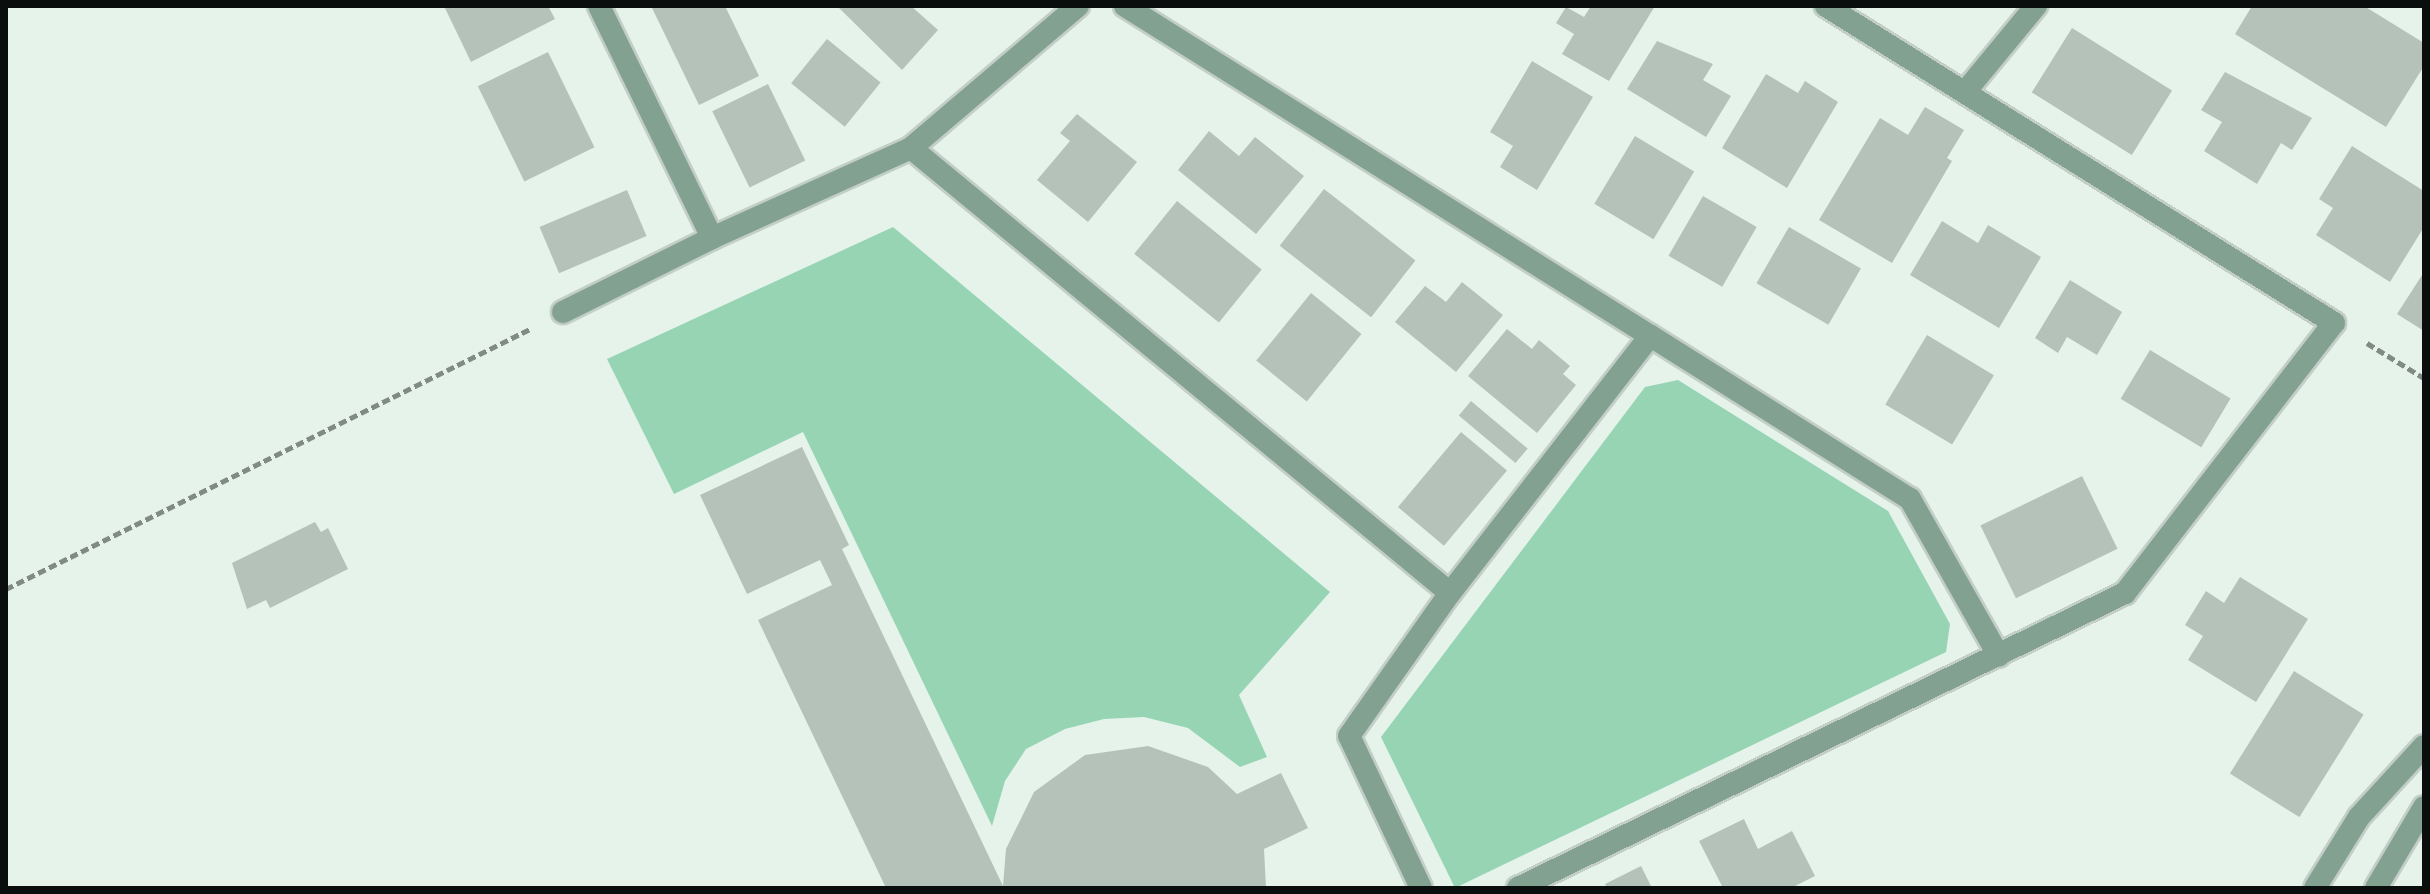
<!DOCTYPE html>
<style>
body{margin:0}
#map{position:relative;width:2430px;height:894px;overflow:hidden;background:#e5f3eb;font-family:Signika,sans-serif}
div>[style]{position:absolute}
.green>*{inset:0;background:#97d4b4}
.building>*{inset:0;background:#b4c2ba;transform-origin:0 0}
.path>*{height:5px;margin-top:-2.5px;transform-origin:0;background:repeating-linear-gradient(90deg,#818b86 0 8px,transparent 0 12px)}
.roads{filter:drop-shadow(2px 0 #c2cec7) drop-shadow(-2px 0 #c2cec7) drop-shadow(0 2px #c2cec7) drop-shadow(0 -2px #c2cec7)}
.minor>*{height:22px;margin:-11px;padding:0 11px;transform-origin:11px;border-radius:11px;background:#83a191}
.tertiary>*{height:22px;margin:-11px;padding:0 11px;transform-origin:11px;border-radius:11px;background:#83a191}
span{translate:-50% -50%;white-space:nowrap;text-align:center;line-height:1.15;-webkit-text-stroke:6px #fff;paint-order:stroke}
.frame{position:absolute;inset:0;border:8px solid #0a0e0c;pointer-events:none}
</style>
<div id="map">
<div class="green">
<i style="clip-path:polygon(893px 227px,1330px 592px,1239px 695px,1267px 757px,1240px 767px,1188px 728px,1144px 717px,1104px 719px,1065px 729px,1026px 749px,1005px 781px,992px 826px,803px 432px,674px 494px,607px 359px)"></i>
<i style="clip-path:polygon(1678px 380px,1888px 511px,1950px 624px,1946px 652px,1455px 888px,1381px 737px,1645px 387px)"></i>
</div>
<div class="building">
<i style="clip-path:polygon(444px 6px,548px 6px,555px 19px,471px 62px)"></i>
<i style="clip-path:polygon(725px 6px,759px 76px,699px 105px,652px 8px)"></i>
<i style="clip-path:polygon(837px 6px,911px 6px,938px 30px,902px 70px)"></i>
<i style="clip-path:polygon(1591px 6px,1655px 6px,1609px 81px,1562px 54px,1574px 34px,1556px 23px,1566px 7px,1584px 17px)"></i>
<i style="clip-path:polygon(2252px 6px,2364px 6px,2424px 43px,2424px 66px,2386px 127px,2235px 34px)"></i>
<i style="left:2072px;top:28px;width:118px;height:76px;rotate:32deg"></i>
<i style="left:827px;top:39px;width:69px;height:57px;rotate:39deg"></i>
<i style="clip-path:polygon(1657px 41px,1713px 64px,1703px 80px,1731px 96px,1706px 137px,1627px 89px)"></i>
<i style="left:548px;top:52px;width:106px;height:78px;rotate:64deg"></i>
<i style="clip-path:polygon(1532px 61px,1593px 97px,1537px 190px,1500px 167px,1513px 146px,1490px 132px)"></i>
<i style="clip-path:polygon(2225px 72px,2312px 118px,2292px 150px,2281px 143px,2257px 184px,2204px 151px,2222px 122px,2201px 110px)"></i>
<i style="clip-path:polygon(1766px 74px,1798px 93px,1805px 81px,1838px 102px,1787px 188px,1722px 148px)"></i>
<i style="left:768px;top:84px;width:85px;height:62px;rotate:64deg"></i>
<i style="clip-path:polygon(1925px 107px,1964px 130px,1947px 158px,1952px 161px,1892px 263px,1819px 220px,1880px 118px,1908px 135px)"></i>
<i style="clip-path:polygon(1077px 114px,1137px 162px,1088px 222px,1037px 180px,1070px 141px,1060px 133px)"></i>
<i style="clip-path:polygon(1209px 131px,1239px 156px,1255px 137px,1304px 176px,1256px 234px,1178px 170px)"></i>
<i style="left:1635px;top:136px;width:69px;height:79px;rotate:31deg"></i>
<i style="clip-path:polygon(2352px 146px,2424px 191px,2424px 227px,2390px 282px,2316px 235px,2333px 208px,2319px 199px)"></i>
<i style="left:1324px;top:189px;width:116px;height:72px;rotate:38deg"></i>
<i style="left:627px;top:190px;width:50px;height:95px;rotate:67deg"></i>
<i style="left:1703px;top:196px;width:62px;height:69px;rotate:30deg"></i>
<i style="left:1177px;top:201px;width:109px;height:68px;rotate:39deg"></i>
<i style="clip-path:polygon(1942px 221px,1978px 243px,1988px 225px,2041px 257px,1999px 328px,1910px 275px)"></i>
<i style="left:1789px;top:227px;width:83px;height:65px;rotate:30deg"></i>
<i style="clip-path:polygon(2424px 272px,2424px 331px,2397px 314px)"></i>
<i style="clip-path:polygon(2070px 280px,2122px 312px,2097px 355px,2067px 337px,2058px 353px,2035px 338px)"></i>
<i style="clip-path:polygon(1462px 282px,1503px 315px,1456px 372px,1395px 322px,1425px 286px,1446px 302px)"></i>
<i style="left:1311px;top:293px;width:65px;height:87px;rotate:39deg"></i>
<i style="clip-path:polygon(1507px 329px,1532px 349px,1539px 340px,1570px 366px,1563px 374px,1576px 385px,1537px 433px,1468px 376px)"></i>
<i style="left:1927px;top:335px;width:78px;height:81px;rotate:31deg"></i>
<i style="left:2150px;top:350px;width:94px;height:57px;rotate:31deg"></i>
<i style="left:1471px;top:401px;width:74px;height:19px;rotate:40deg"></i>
<i style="left:1461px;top:432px;width:60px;height:98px;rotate:40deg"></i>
<i style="clip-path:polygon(802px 447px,849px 545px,842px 549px,1003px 886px,1006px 849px,1034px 792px,1085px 755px,1148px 746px,1208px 767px,1237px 794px,1281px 773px,1308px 828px,1264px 849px,1266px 888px,886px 888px,758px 620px,832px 585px,820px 560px,747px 594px,700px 495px)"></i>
<i style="left:2082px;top:476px;width:81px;height:113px;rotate:64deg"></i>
<i style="clip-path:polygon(315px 522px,321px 532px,328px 528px,348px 569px,270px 608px,266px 600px,247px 609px,232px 563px)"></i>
<i style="clip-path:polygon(2240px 577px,2308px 619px,2256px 702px,2188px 660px,2203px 636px,2185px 625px,2206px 591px,2224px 603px)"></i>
<i style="left:2294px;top:671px;width:82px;height:121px;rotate:32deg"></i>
<i style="clip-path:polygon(1744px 819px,1758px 849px,1792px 831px,1815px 876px,1791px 888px,1723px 888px,1699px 841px)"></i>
<i style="clip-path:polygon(1641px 866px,1652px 888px,1607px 888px,1605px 884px)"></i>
</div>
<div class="path">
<i style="left:2367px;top:343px;width:67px;rotate:31.6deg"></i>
<i style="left:6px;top:589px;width:585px;rotate:-26.39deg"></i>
</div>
<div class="roads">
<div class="minor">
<i style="left:599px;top:6px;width:258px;rotate:64deg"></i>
<i style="left:712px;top:238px;width:218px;rotate:-24.3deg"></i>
<i style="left:911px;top:148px;width:219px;rotate:-40.4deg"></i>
<i style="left:1125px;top:6px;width:927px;rotate:32.13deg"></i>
<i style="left:1910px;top:499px;width:180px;rotate:60.5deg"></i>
<i style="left:1965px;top:92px;width:112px;rotate:-50.5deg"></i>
<i style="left:911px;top:148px;width:699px;rotate:39.54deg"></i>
<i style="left:563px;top:312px;width:166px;rotate:-26.4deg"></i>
<i style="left:1421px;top:888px;width:168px;rotate:-115.3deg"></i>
<i style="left:1349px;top:736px;width:175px;rotate:-54.8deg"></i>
<i style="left:1450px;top:593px;width:326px;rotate:-52.1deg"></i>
<i style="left:1518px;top:888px;width:675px;rotate:-25.92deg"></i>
<i style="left:2125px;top:593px;width:341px;rotate:-52.3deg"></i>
<i style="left:2334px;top:323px;width:599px;rotate:-148.04deg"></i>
</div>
<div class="tertiary">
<i style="left:2315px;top:888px;width:84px;rotate:-58.2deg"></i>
<i style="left:2359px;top:817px;width:96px;rotate:-47.5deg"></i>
<i style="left:2376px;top:888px;width:94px;rotate:-59.3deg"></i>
</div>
</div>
<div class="frame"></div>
</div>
